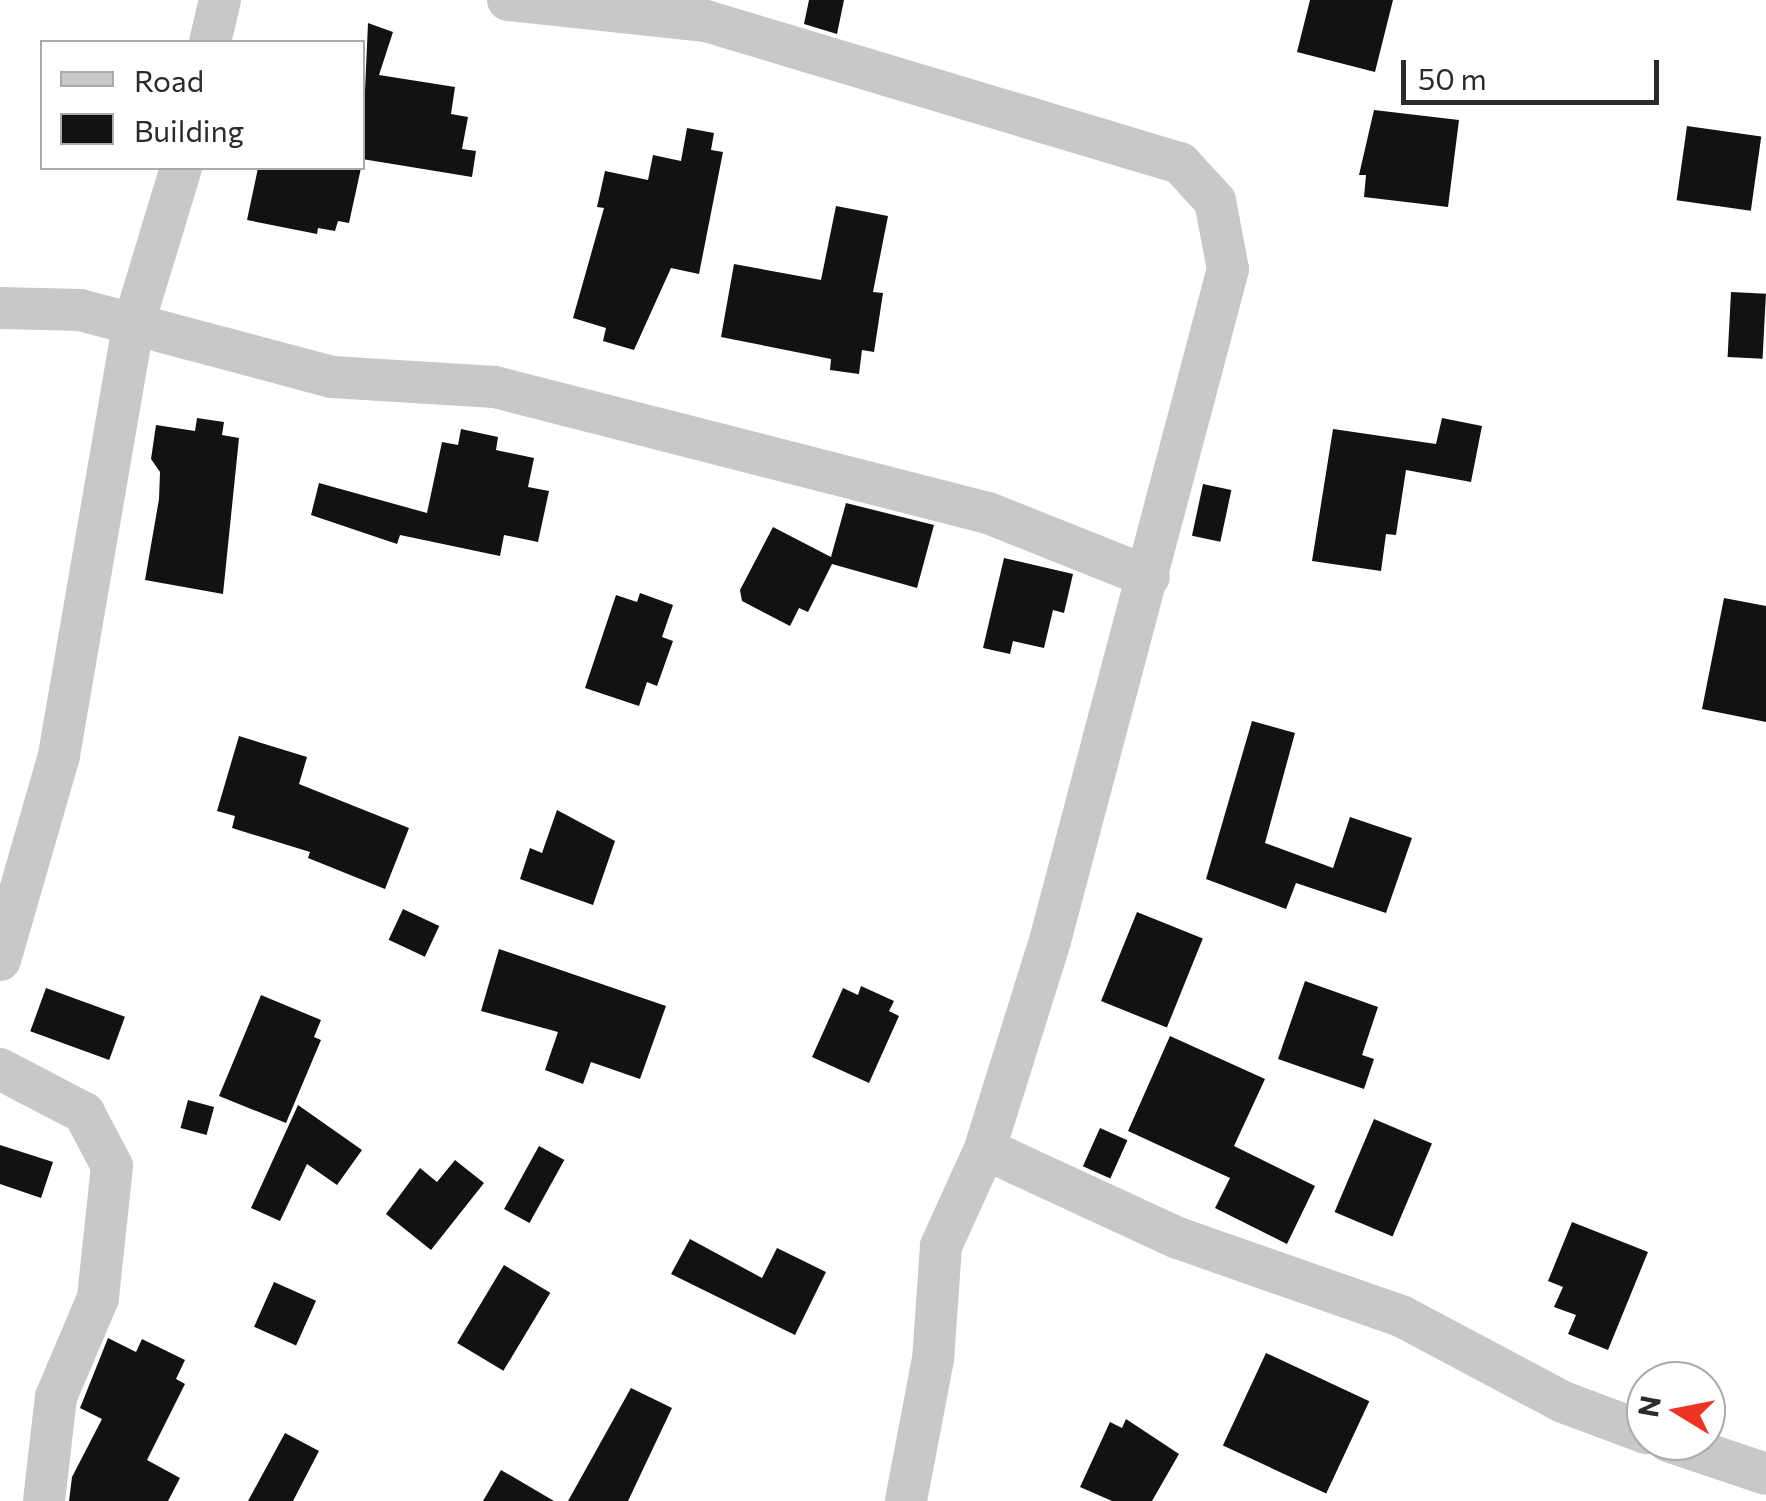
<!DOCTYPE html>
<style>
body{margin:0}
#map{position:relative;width:1766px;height:1501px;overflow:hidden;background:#fff;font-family:Commissioner,sans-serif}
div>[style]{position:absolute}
.building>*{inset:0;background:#121212;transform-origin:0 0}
.minor>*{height:42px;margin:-21px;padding:0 21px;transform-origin:21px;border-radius:21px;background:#c8c8c8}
span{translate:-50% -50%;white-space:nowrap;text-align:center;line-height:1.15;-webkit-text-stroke:10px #fff;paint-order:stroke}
.legend{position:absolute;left:40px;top:40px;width:325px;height:130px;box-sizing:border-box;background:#fff;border:2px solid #aaa;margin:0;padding:12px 18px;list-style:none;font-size:30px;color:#2b2b2b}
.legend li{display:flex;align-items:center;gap:20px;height:50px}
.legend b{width:50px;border:2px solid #aaa}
.north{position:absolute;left:1626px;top:1361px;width:100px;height:100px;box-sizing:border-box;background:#fff;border:2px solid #aaa;border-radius:50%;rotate:280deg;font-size:28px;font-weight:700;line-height:40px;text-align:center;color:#2b2b2b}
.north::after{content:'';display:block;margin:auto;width:35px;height:45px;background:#ec3324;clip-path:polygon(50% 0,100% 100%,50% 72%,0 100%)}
.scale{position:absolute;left:1401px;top:60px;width:258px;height:45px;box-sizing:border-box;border:5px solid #2b2b2b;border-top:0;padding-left:12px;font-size:30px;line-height:35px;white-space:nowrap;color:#2b2b2b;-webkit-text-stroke:8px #fff;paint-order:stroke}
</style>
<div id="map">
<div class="building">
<i style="clip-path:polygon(809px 0,844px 0,837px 34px,804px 24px)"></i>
<i style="clip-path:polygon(1310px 0,1393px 0,1375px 72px,1297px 52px)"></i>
<i style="clip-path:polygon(368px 23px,393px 32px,379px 75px,455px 87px,451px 114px,468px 117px,462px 149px,476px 151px,472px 177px,362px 159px)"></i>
<i style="clip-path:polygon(1374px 110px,1459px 120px,1448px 207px,1364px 197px,1366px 175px,1359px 175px)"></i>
<i style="left:1687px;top:126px;width:75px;height:75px;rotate:8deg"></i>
<i style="clip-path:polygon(687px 128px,714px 133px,711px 150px,723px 152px,699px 274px,671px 268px,634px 350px,603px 341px,606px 328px,573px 318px,604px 208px,597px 207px,605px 171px,648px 180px,653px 155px,681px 161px)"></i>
<i style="clip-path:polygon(258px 168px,361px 168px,349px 223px,338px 221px,335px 231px,318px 228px,317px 234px,247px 220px)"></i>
<i style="clip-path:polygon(836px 206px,888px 216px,873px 292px,883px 293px,874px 352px,862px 350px,859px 374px,830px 370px,831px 359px,721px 337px,734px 264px,821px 280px)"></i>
<i style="left:1731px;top:292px;width:35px;height:65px;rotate:3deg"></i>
<i style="clip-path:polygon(197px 418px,224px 422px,222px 435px,239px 438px,223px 594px,145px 580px,159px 499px,160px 472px,151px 459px,156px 425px,195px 431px)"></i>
<i style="clip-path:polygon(1442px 418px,1482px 426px,1471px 482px,1406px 470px,1396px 535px,1386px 534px,1381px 571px,1312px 561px,1333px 429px,1436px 444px)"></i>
<i style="clip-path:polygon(461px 429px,498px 437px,496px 450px,534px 458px,528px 487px,549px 491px,538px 542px,504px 535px,500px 556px,400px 535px,397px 544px,311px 515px,319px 483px,427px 513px,442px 442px,458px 445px)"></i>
<i style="left:1203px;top:484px;width:29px;height:53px;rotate:12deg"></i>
<i style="clip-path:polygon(846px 503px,934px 525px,917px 588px,832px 564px,808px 612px,799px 608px,790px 626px,742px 601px,740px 590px,773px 527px,831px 557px)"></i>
<i style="clip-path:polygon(1004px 558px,1073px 574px,1064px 613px,1053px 610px,1044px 648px,1013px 641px,1010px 654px,983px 648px)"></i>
<i style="clip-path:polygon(640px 593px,673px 605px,662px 637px,673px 641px,657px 686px,647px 682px,639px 706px,585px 688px,616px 595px,637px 602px)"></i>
<i style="clip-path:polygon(1724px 598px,1766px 606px,1766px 722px,1702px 709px)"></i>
<i style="clip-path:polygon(1252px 721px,1295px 733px,1265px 843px,1333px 868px,1350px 817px,1412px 838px,1386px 913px,1296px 883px,1286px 909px,1206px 879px)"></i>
<i style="clip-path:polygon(239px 736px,307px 757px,299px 784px,409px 828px,385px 889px,308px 858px,310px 852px,232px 828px,235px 816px,217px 811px)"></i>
<i style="clip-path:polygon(557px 810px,615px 841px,593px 905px,520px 879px,530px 848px,542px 853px)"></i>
<i style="left:403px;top:909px;width:40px;height:34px;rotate:25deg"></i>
<i style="left:1137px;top:912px;width:71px;height:96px;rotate:22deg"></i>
<i style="clip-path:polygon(499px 949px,666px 1006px,640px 1079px,591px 1062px,583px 1084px,545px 1070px,558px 1032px,481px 1011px)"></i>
<i style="clip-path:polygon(1305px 981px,1378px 1007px,1362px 1055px,1374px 1059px,1364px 1089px,1278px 1059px)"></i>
<i style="clip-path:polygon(861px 986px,894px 1001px,889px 1011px,899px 1016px,869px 1083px,812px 1057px,843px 988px,858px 995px)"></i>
<i style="left:46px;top:988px;width:84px;height:46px;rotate:20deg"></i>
<i style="clip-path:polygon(261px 995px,321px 1020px,314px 1037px,321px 1040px,286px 1123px,219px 1096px)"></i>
<i style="clip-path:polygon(1170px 1036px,1265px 1079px,1234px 1146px,1315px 1186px,1287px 1244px,1215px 1208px,1230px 1178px,1128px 1131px)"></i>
<i style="left:188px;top:1100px;width:27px;height:29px;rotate:15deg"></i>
<i style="clip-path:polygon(298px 1105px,362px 1150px,337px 1185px,307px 1164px,280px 1221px,251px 1208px)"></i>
<i style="left:1374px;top:1119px;width:63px;height:101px;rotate:23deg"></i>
<i style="left:1100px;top:1128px;width:30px;height:42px;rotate:24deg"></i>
<i style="clip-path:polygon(0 1145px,53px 1162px,41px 1198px,0 1184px)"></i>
<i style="left:539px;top:1146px;width:29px;height:72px;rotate:29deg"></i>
<i style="clip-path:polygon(455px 1160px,484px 1183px,431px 1250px,386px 1214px,420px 1168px,437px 1182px)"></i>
<i style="clip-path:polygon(1572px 1222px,1648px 1252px,1608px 1350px,1568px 1334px,1576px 1315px,1554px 1307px,1563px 1287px,1548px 1281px)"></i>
<i style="clip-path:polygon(690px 1239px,762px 1278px,777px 1248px,826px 1272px,795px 1335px,671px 1274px)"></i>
<i style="left:504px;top:1265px;width:54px;height:91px;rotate:31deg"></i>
<i style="left:274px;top:1282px;width:46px;height:49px;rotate:24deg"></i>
<i style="clip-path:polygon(108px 1338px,136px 1352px,142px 1339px,185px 1360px,176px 1379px,185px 1384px,147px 1460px,180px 1478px,168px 1501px,69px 1501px,72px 1477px,102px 1419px,80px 1408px)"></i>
<i style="left:1266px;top:1353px;width:114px;height:102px;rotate:25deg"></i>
<i style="clip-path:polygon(631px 1388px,672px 1408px,628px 1501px,568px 1501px)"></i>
<i style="clip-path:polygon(1126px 1419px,1179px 1454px,1152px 1501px,1112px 1501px,1080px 1487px,1110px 1422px,1122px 1428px)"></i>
<i style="clip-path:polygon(285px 1433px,319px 1451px,293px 1501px,248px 1501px)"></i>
<i style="clip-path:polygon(501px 1470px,554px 1501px,483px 1501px)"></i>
</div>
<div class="minor">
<i style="left:508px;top:0;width:199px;rotate:6.1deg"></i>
<i style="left:706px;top:21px;width:495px;rotate:16.7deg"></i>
<i style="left:1180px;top:163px;width:52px;rotate:47.4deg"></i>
<i style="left:1215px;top:201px;width:69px;rotate:79.2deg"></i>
<i style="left:1228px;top:269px;width:695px;rotate:104.84deg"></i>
<i style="left:1050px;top:941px;width:218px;rotate:107.4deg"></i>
<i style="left:985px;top:1149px;width:107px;rotate:114.4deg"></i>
<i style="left:941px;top:1246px;width:113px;rotate:94deg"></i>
<i style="left:933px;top:1359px;width:145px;rotate:100.8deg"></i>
<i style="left:210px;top:42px;width:43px;rotate:-76.6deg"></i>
<i style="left:0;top:308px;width:80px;rotate:1.4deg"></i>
<i style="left:80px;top:310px;width:261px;rotate:14.9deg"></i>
<i style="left:332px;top:377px;width:163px;rotate:3.5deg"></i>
<i style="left:495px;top:387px;width:509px;rotate:14.34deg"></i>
<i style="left:988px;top:513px;width:173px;rotate:21.7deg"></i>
<i style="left:0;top:960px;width:213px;rotate:-73.9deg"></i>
<i style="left:59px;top:755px;width:435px;rotate:-80.2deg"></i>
<i style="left:133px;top:326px;width:165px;rotate:-73.1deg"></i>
<i style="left:0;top:1069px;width:95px;rotate:27.6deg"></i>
<i style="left:84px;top:1113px;width:60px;rotate:62.2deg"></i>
<i style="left:112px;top:1166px;width:133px;rotate:96.1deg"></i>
<i style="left:98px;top:1298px;width:108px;rotate:113deg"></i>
<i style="left:56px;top:1397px;width:105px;rotate:96.6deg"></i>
<i style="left:985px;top:1149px;width:213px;rotate:24.8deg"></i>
<i style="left:1178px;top:1238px;width:238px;rotate:19.3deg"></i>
<i style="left:1403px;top:1317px;width:181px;rotate:28deg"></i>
<i style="left:1563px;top:1402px;width:89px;rotate:20.5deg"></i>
<i style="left:1668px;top:1441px;width:103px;rotate:18.6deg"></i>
</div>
<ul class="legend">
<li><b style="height:12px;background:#c8c8c8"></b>Road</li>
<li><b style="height:28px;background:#121212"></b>Building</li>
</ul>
<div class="north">N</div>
<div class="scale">50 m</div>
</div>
